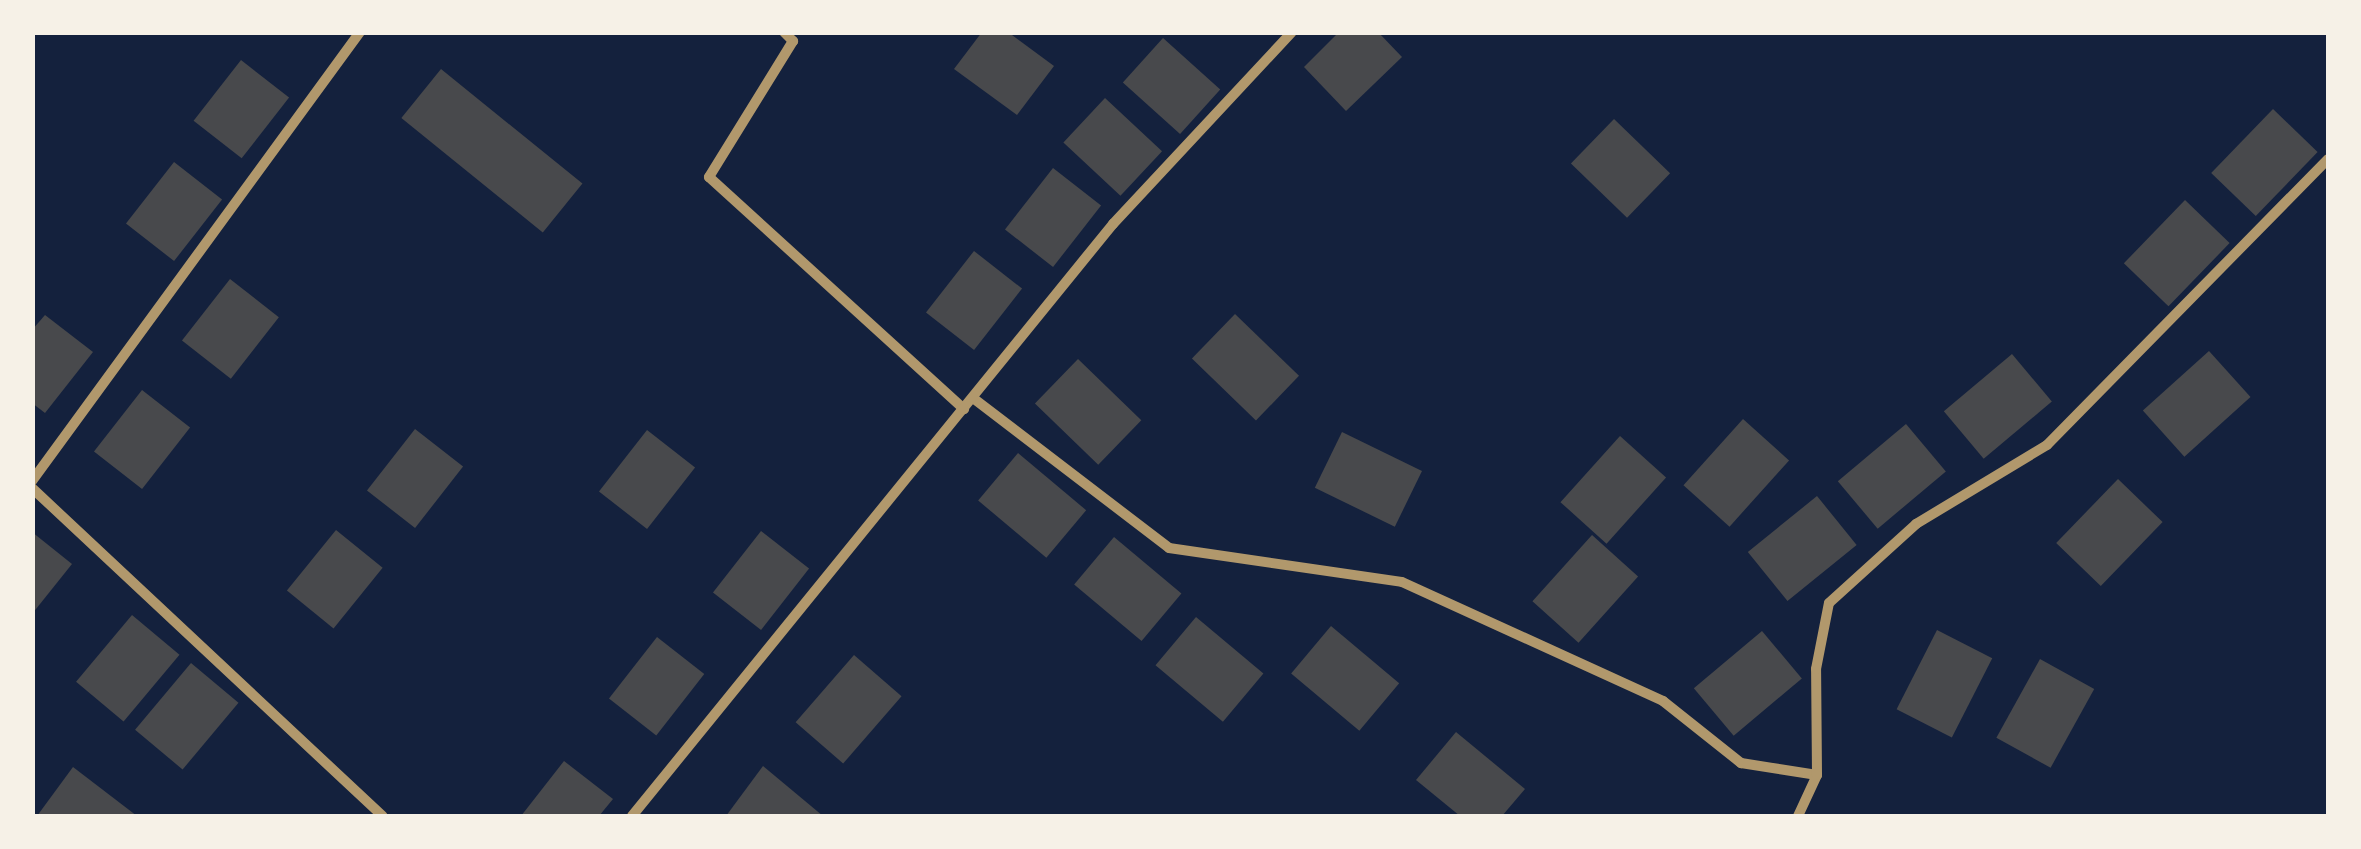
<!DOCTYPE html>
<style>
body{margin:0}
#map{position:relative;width:2361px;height:849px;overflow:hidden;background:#14213d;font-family:Inter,sans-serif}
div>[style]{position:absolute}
.building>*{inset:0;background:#48494c;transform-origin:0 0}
.minor>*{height:10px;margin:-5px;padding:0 5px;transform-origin:5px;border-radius:5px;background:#b1986c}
span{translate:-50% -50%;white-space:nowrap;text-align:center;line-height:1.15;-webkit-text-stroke:8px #f6f1e7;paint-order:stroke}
.frame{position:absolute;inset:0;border:35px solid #f6f1e7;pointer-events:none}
</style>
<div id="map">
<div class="building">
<i style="clip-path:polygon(982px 32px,1008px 32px,1054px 66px,1017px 115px,954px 69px)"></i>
<i style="clip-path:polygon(1339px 32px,1378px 32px,1402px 57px,1346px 111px,1304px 67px)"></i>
<i style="left:1163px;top:38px;width:77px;height:60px;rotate:42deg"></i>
<i style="left:241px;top:60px;width:61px;height:77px;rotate:38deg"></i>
<i style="left:441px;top:69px;width:182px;height:63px;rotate:39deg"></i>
<i style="left:1105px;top:98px;width:78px;height:61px;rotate:43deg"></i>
<i style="left:2273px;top:109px;width:62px;height:89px;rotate:44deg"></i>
<i style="left:1614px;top:119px;width:78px;height:62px;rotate:44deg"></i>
<i style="left:174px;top:162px;width:61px;height:78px;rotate:38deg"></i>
<i style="left:1053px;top:168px;width:61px;height:78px;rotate:38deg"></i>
<i style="left:2185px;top:200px;width:62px;height:88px;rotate:44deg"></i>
<i style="left:974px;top:251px;width:61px;height:78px;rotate:38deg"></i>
<i style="left:230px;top:279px;width:62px;height:78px;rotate:38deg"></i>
<i style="left:1235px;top:314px;width:89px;height:62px;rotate:44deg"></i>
<i style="clip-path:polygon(45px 315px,93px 352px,45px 413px,32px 403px,32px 330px)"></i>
<i style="left:2209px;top:351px;width:62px;height:89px;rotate:48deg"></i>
<i style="left:2012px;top:354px;width:62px;height:89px;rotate:50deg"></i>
<i style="left:1078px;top:359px;width:88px;height:62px;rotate:44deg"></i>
<i style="left:142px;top:390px;width:61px;height:78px;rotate:38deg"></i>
<i style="left:1743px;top:419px;width:62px;height:89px;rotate:42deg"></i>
<i style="left:1906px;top:424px;width:62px;height:89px;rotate:50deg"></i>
<i style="left:415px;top:429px;width:61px;height:78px;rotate:38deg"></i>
<i style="left:647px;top:430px;width:61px;height:78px;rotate:38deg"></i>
<i style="left:1342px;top:432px;width:89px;height:62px;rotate:26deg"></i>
<i style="left:1620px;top:436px;width:62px;height:89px;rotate:42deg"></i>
<i style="left:1018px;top:453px;width:89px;height:62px;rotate:40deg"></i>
<i style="left:2118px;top:479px;width:62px;height:89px;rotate:44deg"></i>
<i style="left:1817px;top:496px;width:63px;height:89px;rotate:51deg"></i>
<i style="left:336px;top:530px;width:60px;height:78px;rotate:39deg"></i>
<i style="left:761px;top:531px;width:61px;height:78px;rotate:38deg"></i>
<i style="clip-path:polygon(32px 532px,72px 564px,32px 614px)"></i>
<i style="left:1592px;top:535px;width:62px;height:89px;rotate:42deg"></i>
<i style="left:1114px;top:537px;width:88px;height:62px;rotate:40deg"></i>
<i style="left:132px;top:615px;width:62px;height:87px;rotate:40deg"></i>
<i style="left:1196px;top:617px;width:88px;height:63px;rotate:40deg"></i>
<i style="left:1331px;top:626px;width:89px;height:62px;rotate:40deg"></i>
<i style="left:1937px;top:630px;width:62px;height:89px;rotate:27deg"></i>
<i style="left:1762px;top:631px;width:62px;height:89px;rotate:50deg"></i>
<i style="left:657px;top:637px;width:60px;height:78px;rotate:38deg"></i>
<i style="left:854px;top:655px;width:63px;height:89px;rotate:41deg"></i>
<i style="left:2040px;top:659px;width:62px;height:90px;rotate:29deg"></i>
<i style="left:191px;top:663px;width:62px;height:87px;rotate:40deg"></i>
<i style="clip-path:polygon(1456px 732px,1525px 789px,1502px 816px,1460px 816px,1416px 780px)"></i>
<i style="clip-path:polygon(564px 761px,613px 799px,599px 816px,521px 816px)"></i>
<i style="clip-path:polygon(763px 766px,823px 816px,726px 816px)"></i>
<i style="clip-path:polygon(73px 767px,137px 816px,37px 816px)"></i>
</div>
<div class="minor">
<i style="left:784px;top:32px;width:13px;rotate:45deg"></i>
<i style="left:793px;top:41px;width:160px;rotate:121.7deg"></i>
<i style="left:709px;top:177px;width:345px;rotate:42.3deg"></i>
<i style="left:973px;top:398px;width:247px;rotate:37.4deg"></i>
<i style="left:1169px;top:548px;width:235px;rotate:8.3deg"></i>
<i style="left:1402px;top:582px;width:287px;rotate:24.5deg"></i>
<i style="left:1663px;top:701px;width:100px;rotate:38.5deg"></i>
<i style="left:1741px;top:763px;width:77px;rotate:9deg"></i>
<i style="left:32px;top:481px;width:556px;rotate:-53.85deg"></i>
<i style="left:32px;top:488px;width:480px;rotate:43.1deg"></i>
<i style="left:632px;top:816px;width:763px;rotate:-50.91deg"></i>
<i style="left:1113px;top:224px;width:262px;rotate:-47deg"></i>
<i style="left:1798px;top:816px;width:45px;rotate:-65.1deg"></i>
<i style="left:1817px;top:775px;width:106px;rotate:-90.5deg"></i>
<i style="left:1816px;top:669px;width:67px;rotate:-78.9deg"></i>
<i style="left:1829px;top:603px;width:118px;rotate:-42.2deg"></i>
<i style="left:1916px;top:524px;width:153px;rotate:-31.1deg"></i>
<i style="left:2047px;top:445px;width:401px;rotate:-45.5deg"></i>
</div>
<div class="frame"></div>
</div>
